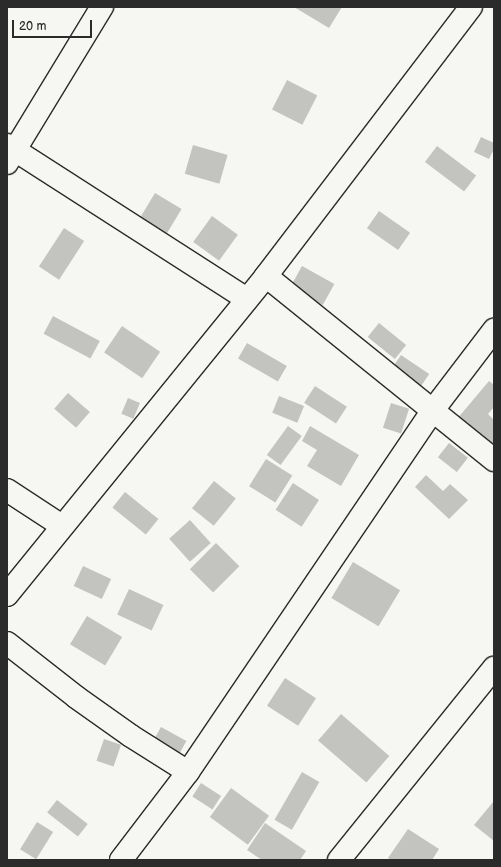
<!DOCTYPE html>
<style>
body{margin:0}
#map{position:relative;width:501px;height:867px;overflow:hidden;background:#f6f6f2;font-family:"Balsamiq Sans",sans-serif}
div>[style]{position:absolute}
.building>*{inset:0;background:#c3c3c0;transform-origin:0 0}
.roads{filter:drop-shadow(1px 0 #2b2b2b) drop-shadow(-1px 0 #2b2b2b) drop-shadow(0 1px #2b2b2b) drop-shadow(0 -1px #2b2b2b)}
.street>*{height:22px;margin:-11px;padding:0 11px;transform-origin:11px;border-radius:11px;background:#f6f6f2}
span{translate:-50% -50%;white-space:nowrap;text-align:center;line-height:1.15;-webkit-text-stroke:3.5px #f6f6f2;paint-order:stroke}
.frame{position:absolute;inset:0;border:8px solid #2b2b2b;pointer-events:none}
.scale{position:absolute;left:12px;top:20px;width:80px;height:18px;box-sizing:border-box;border:2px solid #2b2b2b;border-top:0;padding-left:5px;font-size:12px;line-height:14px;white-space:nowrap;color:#2b2b2b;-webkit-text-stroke:3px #f6f6f2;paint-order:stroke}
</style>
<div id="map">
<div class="building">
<i style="clip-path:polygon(294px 7px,342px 7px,329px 28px)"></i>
<i style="left:287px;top:80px;width:34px;height:33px;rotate:27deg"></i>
<i style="clip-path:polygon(481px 137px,494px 143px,494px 149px,489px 159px,474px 152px)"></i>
<i style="left:193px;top:145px;width:36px;height:30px;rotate:16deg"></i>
<i style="left:437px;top:146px;width:49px;height:20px;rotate:37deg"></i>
<i style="left:155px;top:193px;width:31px;height:29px;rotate:31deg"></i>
<i style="left:379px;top:211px;width:38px;height:21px;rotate:35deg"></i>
<i style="left:212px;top:216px;width:32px;height:32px;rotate:36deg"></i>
<i style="left:64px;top:228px;width:24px;height:46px;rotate:33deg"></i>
<i style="left:302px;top:266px;width:37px;height:24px;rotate:29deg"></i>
<i style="left:53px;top:316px;width:53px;height:20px;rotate:28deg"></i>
<i style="left:379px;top:323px;width:35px;height:18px;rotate:39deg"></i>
<i style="left:122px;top:326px;width:46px;height:32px;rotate:34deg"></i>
<i style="left:247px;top:343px;width:46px;height:18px;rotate:30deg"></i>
<i style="left:401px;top:355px;width:34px;height:17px;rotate:34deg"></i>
<i style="clip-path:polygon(489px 381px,494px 385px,494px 407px,488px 414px,494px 420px,494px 449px,457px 419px)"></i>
<i style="left:315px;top:386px;width:38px;height:20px;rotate:33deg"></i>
<i style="left:68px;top:393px;width:29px;height:21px;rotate:41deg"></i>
<i style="left:279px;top:396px;width:27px;height:18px;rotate:22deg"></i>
<i style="left:128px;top:398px;width:13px;height:17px;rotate:23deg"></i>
<i style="left:391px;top:403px;width:19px;height:26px;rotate:18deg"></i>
<i style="left:288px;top:426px;width:17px;height:36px;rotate:36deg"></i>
<i style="clip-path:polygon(310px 426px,359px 455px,341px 486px,307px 466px,317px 450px,302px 441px)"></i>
<i style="left:449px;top:443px;width:24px;height:18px;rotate:38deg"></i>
<i style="left:266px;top:459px;width:31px;height:32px;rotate:32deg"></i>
<i style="clip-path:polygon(426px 475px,443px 491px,450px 484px,468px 500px,449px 519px,415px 487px)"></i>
<i style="left:214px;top:481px;width:28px;height:35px;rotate:39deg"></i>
<i style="left:293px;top:483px;width:31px;height:32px;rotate:33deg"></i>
<i style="left:125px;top:492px;width:43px;height:20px;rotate:39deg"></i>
<i style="left:190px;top:520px;width:31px;height:28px;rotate:48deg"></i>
<i style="left:216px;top:543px;width:33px;height:37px;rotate:45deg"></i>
<i style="left:353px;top:562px;width:55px;height:42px;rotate:31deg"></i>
<i style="left:83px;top:566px;width:31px;height:22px;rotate:25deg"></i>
<i style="left:129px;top:589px;width:38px;height:28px;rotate:25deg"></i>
<i style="left:87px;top:616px;width:41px;height:33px;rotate:31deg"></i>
<i style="left:285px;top:678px;width:37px;height:33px;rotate:33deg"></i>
<i style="left:341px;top:714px;width:64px;height:35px;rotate:41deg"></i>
<i style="left:161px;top:727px;width:29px;height:15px;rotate:29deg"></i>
<i style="left:104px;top:739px;width:18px;height:23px;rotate:19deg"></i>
<i style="left:302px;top:772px;width:20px;height:55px;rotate:30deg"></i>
<i style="left:201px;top:783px;width:24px;height:16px;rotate:33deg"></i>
<i style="left:231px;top:788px;width:47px;height:36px;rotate:36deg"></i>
<i style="left:57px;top:800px;width:39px;height:16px;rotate:38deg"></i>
<i style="clip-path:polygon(494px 801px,494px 841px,474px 825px)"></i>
<i style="left:37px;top:822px;width:19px;height:32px;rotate:32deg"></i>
<i style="clip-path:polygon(265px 823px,306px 851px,300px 860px,262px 860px,247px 850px)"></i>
<i style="clip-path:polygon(408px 829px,439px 849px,432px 860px,391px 860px,388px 858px)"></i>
</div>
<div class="roads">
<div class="street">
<i style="left:7px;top:145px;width:285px;rotate:32.7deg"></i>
<i style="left:7px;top:163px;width:183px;rotate:-58.7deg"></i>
<i style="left:266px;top:276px;width:293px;rotate:38.9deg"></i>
<i style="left:7px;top:490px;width:66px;rotate:33.2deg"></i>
<i style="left:7px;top:595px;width:411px;rotate:-50.9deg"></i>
<i style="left:266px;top:276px;width:338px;rotate:-52.7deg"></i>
<i style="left:7px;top:643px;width:88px;rotate:38deg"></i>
<i style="left:76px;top:697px;width:67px;rotate:35.3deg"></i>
<i style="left:131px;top:736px;width:67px;rotate:32.3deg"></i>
<i style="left:121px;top:860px;width:111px;rotate:-52.7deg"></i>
<i style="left:188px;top:772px;width:437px;rotate:-55.9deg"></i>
<i style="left:433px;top:410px;width:101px;rotate:-52.7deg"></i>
<i style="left:339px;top:860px;width:247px;rotate:-51.1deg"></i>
</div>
</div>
<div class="frame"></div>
<div class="scale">20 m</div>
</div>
